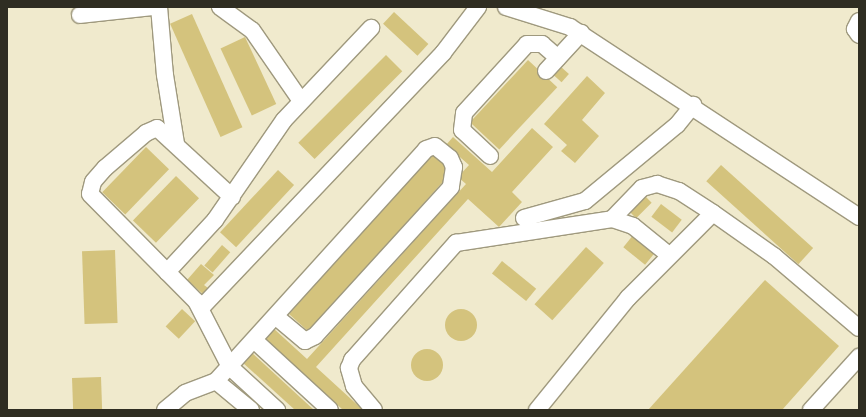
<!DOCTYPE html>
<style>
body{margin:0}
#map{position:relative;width:866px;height:417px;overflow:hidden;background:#f0eacd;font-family:Roboto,sans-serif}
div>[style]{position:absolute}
.building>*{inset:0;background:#d4c37d;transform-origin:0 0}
.round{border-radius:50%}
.roads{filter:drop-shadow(1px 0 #9f997e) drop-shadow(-1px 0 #9f997e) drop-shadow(0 1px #9f997e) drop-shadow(0 -1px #9f997e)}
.minor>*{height:16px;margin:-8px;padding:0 8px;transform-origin:8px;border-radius:8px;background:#fff}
span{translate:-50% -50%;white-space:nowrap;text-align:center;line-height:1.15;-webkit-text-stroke:3px #fff;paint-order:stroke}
.frame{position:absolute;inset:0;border:8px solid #2f2d22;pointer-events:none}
</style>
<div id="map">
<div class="building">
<i style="left:394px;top:12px;width:47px;height:16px;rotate:43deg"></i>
<i style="left:192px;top:14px;width:124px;height:24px;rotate:66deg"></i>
<i style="left:245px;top:37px;width:74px;height:27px;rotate:65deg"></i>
<i style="left:386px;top:55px;width:23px;height:124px;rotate:45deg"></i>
<i style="left:528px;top:60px;width:40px;height:85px;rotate:43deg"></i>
<i style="left:560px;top:66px;width:12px;height:11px;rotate:42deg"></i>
<i style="clip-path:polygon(587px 76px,605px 93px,582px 120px,599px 136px,575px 163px,561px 151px,567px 145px,544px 124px)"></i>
<i style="clip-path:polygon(532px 128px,553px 147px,512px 192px,522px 202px,499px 227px,468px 199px,316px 367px,363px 410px,343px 410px,264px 338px,273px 328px,307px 359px,466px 184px,458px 177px,469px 165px,446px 145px,453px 137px,492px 172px)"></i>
<i style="left:146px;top:147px;width:32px;height:63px;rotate:44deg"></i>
<i style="clip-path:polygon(434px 153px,445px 162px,448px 176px,309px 332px,289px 314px)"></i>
<i style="left:721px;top:165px;width:124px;height:22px;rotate:42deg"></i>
<i style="left:278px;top:170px;width:22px;height:85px;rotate:43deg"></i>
<i style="left:176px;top:176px;width:32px;height:62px;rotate:44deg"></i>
<i style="left:646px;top:197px;width:8px;height:22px;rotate:45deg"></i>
<i style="left:661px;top:204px;width:26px;height:16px;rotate:37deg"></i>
<i style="left:634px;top:234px;width:28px;height:17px;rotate:39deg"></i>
<i style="left:222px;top:245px;width:11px;height:27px;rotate:41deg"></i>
<i style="left:586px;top:247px;width:24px;height:77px;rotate:42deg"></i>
<i style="left:115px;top:250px;width:73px;height:33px;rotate:88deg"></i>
<i style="left:502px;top:261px;width:44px;height:16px;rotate:39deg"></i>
<i style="clip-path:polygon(201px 264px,214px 275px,204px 285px,208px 288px,203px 294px,187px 280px)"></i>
<i style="clip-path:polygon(765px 280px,839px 346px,782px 410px,648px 410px)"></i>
<i style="left:182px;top:309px;width:18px;height:24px;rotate:43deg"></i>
<i class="round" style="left:445px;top:309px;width:32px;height:32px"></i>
<i class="round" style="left:411px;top:349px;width:32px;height:32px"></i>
<i style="clip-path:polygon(251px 352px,314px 410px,295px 410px,242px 362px)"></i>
<i style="left:101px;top:377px;width:33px;height:29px;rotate:88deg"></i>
</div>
<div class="roads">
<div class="minor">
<i style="left:159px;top:7px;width:68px;rotate:85deg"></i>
<i style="left:165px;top:75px;width:70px;rotate:80.9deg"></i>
<i style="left:220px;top:7px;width:39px;rotate:36deg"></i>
<i style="left:252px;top:30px;width:86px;rotate:55.4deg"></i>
<i style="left:506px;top:7px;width:67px;rotate:17.4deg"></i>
<i style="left:570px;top:27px;width:346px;rotate:33.3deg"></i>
<i style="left:80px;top:15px;width:72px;rotate:-6.3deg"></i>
<i style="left:859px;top:21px;width:9px;rotate:117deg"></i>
<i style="left:855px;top:29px;width:7px;rotate:56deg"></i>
<i style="left:546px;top:71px;width:52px;rotate:-47.4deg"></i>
<i style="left:490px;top:156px;width:38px;rotate:-137deg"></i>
<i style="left:462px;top:130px;width:17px;rotate:-83deg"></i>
<i style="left:464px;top:113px;width:93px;rotate:-47.6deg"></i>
<i style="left:527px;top:44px;width:15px"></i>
<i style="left:542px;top:44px;width:21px;rotate:41deg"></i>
<i style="left:232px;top:197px;width:102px;rotate:-137.4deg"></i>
<i style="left:157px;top:128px;width:12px;rotate:156deg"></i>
<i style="left:146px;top:133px;width:54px;rotate:139.5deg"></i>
<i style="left:105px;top:168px;width:18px;rotate:131deg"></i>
<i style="left:93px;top:182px;width:12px;rotate:104deg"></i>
<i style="left:90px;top:194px;width:151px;rotate:45.3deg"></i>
<i style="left:196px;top:301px;width:74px;rotate:62.7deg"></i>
<i style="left:230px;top:367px;width:64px;rotate:42.5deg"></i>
<i style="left:524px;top:218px;width:63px;rotate:-15.6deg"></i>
<i style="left:585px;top:201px;width:119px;rotate:-39.6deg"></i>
<i style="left:677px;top:125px;width:26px;rotate:-51deg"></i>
<i style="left:612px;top:219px;width:43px;rotate:-45.9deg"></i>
<i style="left:642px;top:188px;width:16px;rotate:-15deg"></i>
<i style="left:657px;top:184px;width:23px;rotate:18deg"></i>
<i style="left:679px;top:191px;width:40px;rotate:32.9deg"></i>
<i style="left:167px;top:272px;width:71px;rotate:-47.3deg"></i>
<i style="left:215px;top:220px;width:121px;rotate:-55.4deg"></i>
<i style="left:284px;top:120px;width:127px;rotate:-46.6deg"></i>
<i style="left:201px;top:308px;width:352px;rotate:-46.5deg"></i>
<i style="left:443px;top:53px;width:58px;rotate:-52.7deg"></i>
<i style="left:254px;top:340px;width:103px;rotate:42.6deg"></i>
<i style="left:165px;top:410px;width:26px;rotate:-40deg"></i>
<i style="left:185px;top:393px;width:33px;rotate:-21deg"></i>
<i style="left:251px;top:410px;width:45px;rotate:-140.4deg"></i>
<i style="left:216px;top:381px;width:313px;rotate:-47.8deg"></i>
<i style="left:426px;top:149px;width:9px;rotate:-18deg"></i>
<i style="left:435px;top:146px;width:19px;rotate:39deg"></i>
<i style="left:450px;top:158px;width:10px;rotate:66deg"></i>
<i style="left:454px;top:167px;width:20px;rotate:99deg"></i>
<i style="left:451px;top:187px;width:202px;rotate:132.4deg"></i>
<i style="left:315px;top:336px;width:11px;rotate:153deg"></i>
<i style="left:305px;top:341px;width:38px;rotate:-140deg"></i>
<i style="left:374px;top:410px;width:31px;rotate:-130deg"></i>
<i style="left:354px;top:386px;width:19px;rotate:-106deg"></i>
<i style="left:349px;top:368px;width:9px;rotate:-69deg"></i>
<i style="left:352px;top:360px;width:157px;rotate:-48.4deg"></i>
<i style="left:456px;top:243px;width:158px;rotate:-8.7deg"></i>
<i style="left:612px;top:219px;width:22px;rotate:18deg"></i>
<i style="left:633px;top:226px;width:46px;rotate:38.9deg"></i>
<i style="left:537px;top:410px;width:144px;rotate:-50.9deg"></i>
<i style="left:628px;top:298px;width:120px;rotate:-45deg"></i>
<i style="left:713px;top:213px;width:75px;rotate:35.2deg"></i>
<i style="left:774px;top:256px;width:111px;rotate:40.3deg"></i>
<i style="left:811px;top:410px;width:72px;rotate:-47.8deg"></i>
</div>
</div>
<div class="frame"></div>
</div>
